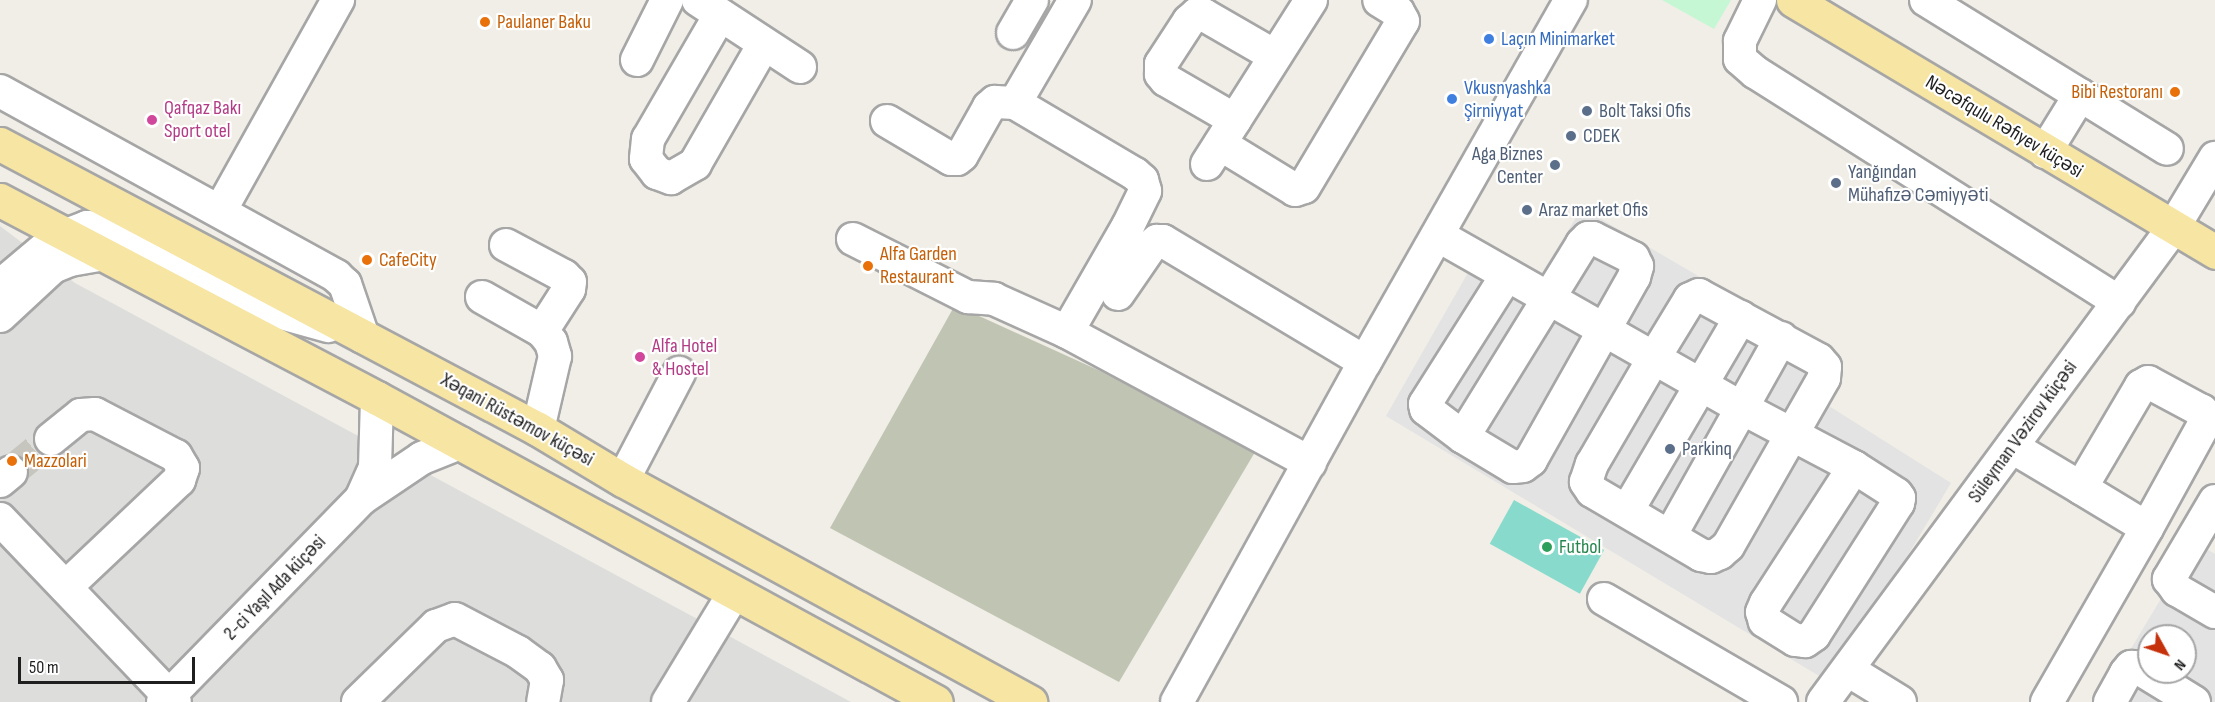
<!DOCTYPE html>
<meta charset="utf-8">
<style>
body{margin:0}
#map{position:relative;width:2215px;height:702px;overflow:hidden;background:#f0eee6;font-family:"Sofia Sans Condensed",sans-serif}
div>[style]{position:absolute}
.residential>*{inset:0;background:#dddddc}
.construction>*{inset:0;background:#c0c4b2}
.park>*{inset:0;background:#c6f7d4}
.pitch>*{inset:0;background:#88dbcc;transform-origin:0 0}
.parking>*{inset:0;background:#e3e3e3}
.minor-tunnel>*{height:32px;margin-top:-16px;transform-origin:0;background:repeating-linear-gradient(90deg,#c6c5be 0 32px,transparent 0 48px)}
.roads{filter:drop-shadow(2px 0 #a6a6a6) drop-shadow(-2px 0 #a6a6a6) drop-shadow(0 2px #a6a6a6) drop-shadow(0 -2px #a6a6a6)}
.minor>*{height:32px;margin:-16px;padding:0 16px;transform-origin:16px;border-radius:16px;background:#fff}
.major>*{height:33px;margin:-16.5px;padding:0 16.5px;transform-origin:16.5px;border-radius:16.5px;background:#f7e5a3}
.dots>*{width:16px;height:16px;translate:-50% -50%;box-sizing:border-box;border:3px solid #fff;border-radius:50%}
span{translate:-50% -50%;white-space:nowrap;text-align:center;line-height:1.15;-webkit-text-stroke:4.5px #fff;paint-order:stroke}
.food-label{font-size:20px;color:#c56008}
.left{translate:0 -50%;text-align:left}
.right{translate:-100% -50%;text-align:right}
.shop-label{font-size:20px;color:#366cbe}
.hotel-label{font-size:20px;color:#b23c85}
.service-label{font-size:20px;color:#4e5e75}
.street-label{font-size:20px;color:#1f1f1f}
.leisure-label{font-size:20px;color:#27864d}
.north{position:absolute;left:2137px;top:624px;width:60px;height:60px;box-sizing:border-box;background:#fff;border:2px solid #a5a5a5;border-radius:50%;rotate:130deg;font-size:16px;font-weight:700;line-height:24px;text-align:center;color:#1f1f1f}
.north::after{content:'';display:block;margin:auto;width:21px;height:27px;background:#c5310a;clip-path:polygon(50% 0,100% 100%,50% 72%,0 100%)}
.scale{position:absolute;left:18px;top:657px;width:177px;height:27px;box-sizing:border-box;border:3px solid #1f1f1f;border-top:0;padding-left:8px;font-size:18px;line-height:21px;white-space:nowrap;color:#1f1f1f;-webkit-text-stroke:4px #fff;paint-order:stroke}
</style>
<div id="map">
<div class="residential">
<i style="clip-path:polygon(0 226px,75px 283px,851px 702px,0 702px)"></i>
</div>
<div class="construction">
<i style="clip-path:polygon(955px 305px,1098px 370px,1255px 452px,1119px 682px,830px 528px)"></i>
</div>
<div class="park">
<i style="clip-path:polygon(1662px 0,1731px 0,1714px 29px)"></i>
</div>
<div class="pitch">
<i style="left:1514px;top:500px;width:103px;height:50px;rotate:29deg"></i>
</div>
<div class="parking">
<i style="clip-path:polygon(1582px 208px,1842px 360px,1821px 401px,1951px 483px,1884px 595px,1821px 677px,1386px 416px,1481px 250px,1537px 281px)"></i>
<i style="clip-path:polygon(evenodd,2195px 542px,2215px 554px,2215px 702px,2099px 702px,2195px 542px,2149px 636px,2185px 636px,2185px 672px,2149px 672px,2149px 636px)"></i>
</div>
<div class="minor-tunnel">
<i style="left:11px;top:472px;width:52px;rotate:-39.5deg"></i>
</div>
<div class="roads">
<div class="minor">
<i style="left:698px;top:0;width:122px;rotate:33.3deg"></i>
<i style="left:1760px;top:0;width:46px;rotate:116deg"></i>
<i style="left:1740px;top:41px;width:18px;rotate:90deg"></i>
<i style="left:1740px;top:59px;width:20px;rotate:41deg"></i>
<i style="left:1755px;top:72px;width:431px;rotate:32.3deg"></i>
<i style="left:1926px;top:0;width:283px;rotate:31.7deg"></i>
<i style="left:720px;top:15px;width:143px;rotate:120.1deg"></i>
<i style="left:648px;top:139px;width:20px;rotate:96deg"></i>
<i style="left:646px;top:159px;width:18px;rotate:52deg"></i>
<i style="left:657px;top:173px;width:15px;rotate:20deg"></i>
<i style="left:671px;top:178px;width:28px;rotate:-30deg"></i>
<i style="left:695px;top:164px;width:138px;rotate:-60.1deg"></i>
<i style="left:1013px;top:33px;width:38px;rotate:-60deg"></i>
<i style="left:637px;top:60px;width:67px;rotate:-63.4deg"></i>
<i style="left:0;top:91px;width:384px;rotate:28.8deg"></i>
<i style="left:336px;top:276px;width:12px;rotate:42deg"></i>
<i style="left:345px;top:284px;width:56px;rotate:71.2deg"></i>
<i style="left:1235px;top:120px;width:80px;rotate:-149.9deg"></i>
<i style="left:1166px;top:80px;width:8px;rotate:-130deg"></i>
<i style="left:1161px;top:74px;width:10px;rotate:-90deg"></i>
<i style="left:1161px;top:64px;width:51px;rotate:-56.9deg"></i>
<i style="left:1189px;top:21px;width:11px;rotate:-41deg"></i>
<i style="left:1197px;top:14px;width:7px;rotate:8deg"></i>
<i style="left:1204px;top:15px;width:82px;rotate:30deg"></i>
<i style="left:887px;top:121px;width:74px;rotate:30.7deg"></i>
<i style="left:951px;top:159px;width:6px"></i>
<i style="left:957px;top:159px;width:6px;rotate:-39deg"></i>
<i style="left:962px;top:155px;width:55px;rotate:-60.6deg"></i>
<i style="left:989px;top:107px;width:8px;rotate:-40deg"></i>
<i style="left:995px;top:102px;width:20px;rotate:3deg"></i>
<i style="left:1220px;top:144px;width:88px;rotate:31.5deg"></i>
<i style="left:1295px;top:190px;width:9px;rotate:-18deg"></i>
<i style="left:1304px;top:187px;width:193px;rotate:-59.2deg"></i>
<i style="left:1403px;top:21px;width:10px;rotate:-119deg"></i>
<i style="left:1398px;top:12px;width:22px;rotate:-148deg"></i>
<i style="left:2045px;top:152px;width:67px;rotate:-58.4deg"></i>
<i style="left:1207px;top:164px;width:194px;rotate:-57.6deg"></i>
<i style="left:220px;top:211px;width:242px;rotate:-60.8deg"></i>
<i style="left:1439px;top:236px;width:348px;rotate:29.6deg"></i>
<i style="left:1742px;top:408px;width:127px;rotate:27.8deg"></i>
<i style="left:1854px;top:467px;width:50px;rotate:32.7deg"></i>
<i style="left:1896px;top:494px;width:5px;rotate:53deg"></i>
<i style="left:1899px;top:498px;width:5px;rotate:101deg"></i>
<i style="left:1898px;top:503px;width:156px;rotate:122.5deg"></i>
<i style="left:1814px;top:635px;width:11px;rotate:146deg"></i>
<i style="left:1805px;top:641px;width:10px;rotate:-174deg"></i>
<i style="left:1795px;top:640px;width:36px;rotate:-148deg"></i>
<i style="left:1765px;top:621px;width:9px;rotate:-108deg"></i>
<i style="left:1762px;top:612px;width:10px;rotate:-66deg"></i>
<i style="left:1766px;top:603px;width:162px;rotate:-57.1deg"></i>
<i style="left:1588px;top:238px;width:5px"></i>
<i style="left:1593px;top:238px;width:45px;rotate:26.6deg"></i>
<i style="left:1633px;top:258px;width:9px;rotate:63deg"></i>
<i style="left:1637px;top:266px;width:11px;rotate:105deg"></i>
<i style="left:1634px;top:277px;width:210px;rotate:119.4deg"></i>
<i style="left:1531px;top:460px;width:10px;rotate:143deg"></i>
<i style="left:1523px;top:466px;width:10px;rotate:174deg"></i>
<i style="left:1513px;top:467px;width:58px;rotate:-149deg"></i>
<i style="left:1463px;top:437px;width:227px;rotate:-58.3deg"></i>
<i style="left:1582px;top:244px;width:8px;rotate:-45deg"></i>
<i style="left:853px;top:239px;width:129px;rotate:26.8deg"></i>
<i style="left:968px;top:297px;width:26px;rotate:4deg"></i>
<i style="left:994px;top:299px;width:80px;rotate:24.3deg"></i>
<i style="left:1067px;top:332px;width:276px;rotate:28.3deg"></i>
<i style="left:506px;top:245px;width:66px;rotate:28.1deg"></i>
<i style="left:564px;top:276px;width:8px;rotate:45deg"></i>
<i style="left:570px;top:282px;width:7px;rotate:98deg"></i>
<i style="left:569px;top:289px;width:50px;rotate:122.7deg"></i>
<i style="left:0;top:286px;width:73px;rotate:-40deg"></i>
<i style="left:56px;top:239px;width:33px;rotate:-21deg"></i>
<i style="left:87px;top:227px;width:16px;rotate:4deg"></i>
<i style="left:103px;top:228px;width:17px;rotate:17deg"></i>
<i style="left:119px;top:233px;width:159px;rotate:27.7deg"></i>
<i style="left:260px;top:307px;width:71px;rotate:15.6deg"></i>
<i style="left:1118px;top:294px;width:58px;rotate:-55.5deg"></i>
<i style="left:1151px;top:246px;width:8px;rotate:-40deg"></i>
<i style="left:1157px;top:241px;width:6px"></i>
<i style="left:1163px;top:241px;width:235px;rotate:30.9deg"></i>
<i style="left:1699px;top:295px;width:136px;rotate:28.4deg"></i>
<i style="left:1819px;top:360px;width:9px;rotate:49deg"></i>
<i style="left:1825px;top:367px;width:11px;rotate:95deg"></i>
<i style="left:1824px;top:378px;width:193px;rotate:119.7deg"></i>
<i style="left:1728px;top:546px;width:11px;rotate:139deg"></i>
<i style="left:1720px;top:553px;width:10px;rotate:156deg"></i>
<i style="left:1711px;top:557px;width:10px;rotate:-169deg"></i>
<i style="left:1701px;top:555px;width:126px;rotate:-149.6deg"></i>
<i style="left:1592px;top:491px;width:11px;rotate:-124deg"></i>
<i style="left:1586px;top:482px;width:19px;rotate:-72deg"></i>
<i style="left:1592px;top:464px;width:123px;rotate:-59.7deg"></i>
<i style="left:1654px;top:358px;width:69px;rotate:-58.6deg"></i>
<i style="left:1690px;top:299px;width:10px;rotate:-24deg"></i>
<i style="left:482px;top:297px;width:69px;rotate:29.5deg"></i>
<i style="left:542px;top:331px;width:14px;rotate:51deg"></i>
<i style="left:551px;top:342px;width:15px;rotate:74deg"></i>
<i style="left:555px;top:356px;width:75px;rotate:103.1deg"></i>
<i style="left:0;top:316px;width:72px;rotate:-42.8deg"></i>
<i style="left:53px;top:267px;width:18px;rotate:-22deg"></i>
<i style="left:70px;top:260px;width:35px;rotate:-10deg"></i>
<i style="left:1067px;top:332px;width:122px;rotate:-60.1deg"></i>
<i style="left:1128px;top:226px;width:39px;rotate:-64deg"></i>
<i style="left:1145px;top:191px;width:11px;rotate:-105deg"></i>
<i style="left:1142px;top:180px;width:9px;rotate:-139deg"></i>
<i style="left:1135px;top:174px;width:139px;rotate:-149.4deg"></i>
<i style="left:1015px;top:103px;width:119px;rotate:-59.8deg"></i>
<i style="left:1463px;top:437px;width:46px;rotate:-142.9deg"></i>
<i style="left:1426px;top:409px;width:5px;rotate:-101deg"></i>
<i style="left:1425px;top:404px;width:153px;rotate:-57.6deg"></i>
<i style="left:51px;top:439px;width:38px;rotate:-39deg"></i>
<i style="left:81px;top:415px;width:14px;rotate:-4deg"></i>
<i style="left:95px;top:414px;width:91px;rotate:27.4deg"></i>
<i style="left:176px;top:456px;width:14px;rotate:60deg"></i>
<i style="left:183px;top:468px;width:13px;rotate:108deg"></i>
<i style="left:179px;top:480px;width:156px;rotate:136.6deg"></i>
<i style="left:2012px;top:447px;width:80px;rotate:30.7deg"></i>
<i style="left:623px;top:480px;width:121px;rotate:-62.4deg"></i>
<i style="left:0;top:481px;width:14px;rotate:-39deg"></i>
<i style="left:361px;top:499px;width:35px;rotate:-66deg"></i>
<i style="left:375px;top:467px;width:69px;rotate:-88.3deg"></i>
<i style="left:2215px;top:501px;width:91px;rotate:120.5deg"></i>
<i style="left:2169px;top:579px;width:14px;rotate:54deg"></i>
<i style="left:2177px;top:590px;width:44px;rotate:30.1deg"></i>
<i style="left:1627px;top:511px;width:225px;rotate:-59.6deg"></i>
<i style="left:0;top:519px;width:253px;rotate:46.3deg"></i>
<i style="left:1670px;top:536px;width:227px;rotate:-60.7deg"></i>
<i style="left:1604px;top:599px;width:205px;rotate:30.2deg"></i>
<i style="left:1848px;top:670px;width:61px;rotate:31.6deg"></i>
<i style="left:163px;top:702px;width:284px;rotate:-45.7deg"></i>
<i style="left:361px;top:499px;width:73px;rotate:-33.9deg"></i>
<i style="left:422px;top:458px;width:41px;rotate:-21.5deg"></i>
<i style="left:358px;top:702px;width:109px;rotate:-44.3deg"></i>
<i style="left:436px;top:626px;width:20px;rotate:-20deg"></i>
<i style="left:455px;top:619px;width:71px;rotate:27.6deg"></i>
<i style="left:518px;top:652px;width:27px;rotate:36deg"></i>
<i style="left:540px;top:668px;width:14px;rotate:60deg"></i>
<i style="left:547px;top:680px;width:22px;rotate:100deg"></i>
<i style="left:668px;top:702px;width:127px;rotate:-58.8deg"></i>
<i style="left:1177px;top:702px;width:389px;rotate:-61.1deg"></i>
<i style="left:1365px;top:362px;width:417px;rotate:-60.4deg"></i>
<i style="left:1823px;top:702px;width:589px;rotate:-53.56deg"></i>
<i style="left:2173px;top:228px;width:82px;rotate:-59deg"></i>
<i style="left:2047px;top:702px;width:201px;rotate:-60.1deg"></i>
<i style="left:2147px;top:528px;width:116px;rotate:-61.2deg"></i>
<i style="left:2203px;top:426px;width:8px;rotate:-76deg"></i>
<i style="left:2205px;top:418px;width:8px;rotate:-113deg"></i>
<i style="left:2202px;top:411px;width:61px;rotate:-151.8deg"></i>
<i style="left:2148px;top:382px;width:8px;rotate:150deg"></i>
<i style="left:2141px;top:386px;width:118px;rotate:120.5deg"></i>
<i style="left:2081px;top:488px;width:77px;rotate:31.2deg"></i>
<i style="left:2110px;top:702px;width:33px;rotate:-61deg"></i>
<i style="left:2126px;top:673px;width:8px;rotate:-50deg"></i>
<i style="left:2131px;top:667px;width:6px"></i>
<i style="left:2137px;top:667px;width:67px;rotate:31.6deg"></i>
</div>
<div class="major">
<i style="left:1793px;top:0;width:492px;rotate:30.8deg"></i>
<i style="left:0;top:144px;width:609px;rotate:27.91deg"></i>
<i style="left:538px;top:429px;width:99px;rotate:31deg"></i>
<i style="left:623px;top:480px;width:464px;rotate:28.6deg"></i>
<i style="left:0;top:200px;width:426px;rotate:27.7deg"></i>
<i style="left:377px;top:398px;width:636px;rotate:28.54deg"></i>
</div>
</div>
<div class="dots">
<i style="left:485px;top:22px;background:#e8710a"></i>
<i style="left:1489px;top:39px;background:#3f7fe0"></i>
<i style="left:2175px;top:92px;background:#e8710a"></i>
<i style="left:1452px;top:99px;background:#3f7fe0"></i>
<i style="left:1587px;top:111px;background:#5c6f8a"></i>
<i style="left:152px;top:120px;background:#d1479c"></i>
<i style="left:1571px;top:136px;background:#5c6f8a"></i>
<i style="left:1555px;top:165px;background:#5c6f8a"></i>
<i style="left:1836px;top:183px;background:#5c6f8a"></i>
<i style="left:1527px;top:210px;background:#5c6f8a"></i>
<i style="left:367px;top:260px;background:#e8710a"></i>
<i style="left:868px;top:266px;background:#e8710a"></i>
<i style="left:640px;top:357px;background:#d1479c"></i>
<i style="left:1670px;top:449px;background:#5c6f8a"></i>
<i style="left:12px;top:461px;background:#e8710a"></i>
<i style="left:1547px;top:547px;background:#2e9e5b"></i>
</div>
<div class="food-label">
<span class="left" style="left:497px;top:22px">Paulaner Baku</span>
<span class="right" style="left:2163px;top:92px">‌Bibi Restoranı</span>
<span class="left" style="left:880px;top:266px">Alfa Garden<br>Restaurant</span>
<span class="left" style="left:379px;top:260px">CafeCity</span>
<span class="left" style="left:24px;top:461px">Mazzolari</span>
</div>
<div class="shop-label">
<span class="left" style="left:1501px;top:39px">Laçın Minimarket</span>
<span class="left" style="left:1464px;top:100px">Vkusnyashka<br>Şirniyyat</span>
</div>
<div class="hotel-label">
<span class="left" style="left:164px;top:120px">Qafqaz Bakı<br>Sport otel</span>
<span class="left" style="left:652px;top:358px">Alfa Hotel<br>&amp; Hostel</span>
</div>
<div class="service-label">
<span class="left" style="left:1599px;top:111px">Bolt Taksi Ofis</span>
<span class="left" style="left:1583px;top:136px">CDEK</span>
<span class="right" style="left:1543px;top:166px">Aga Biznes<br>Center</span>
<span class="left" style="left:1848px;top:184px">Yanğından<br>Mühafizə Cəmiyyəti</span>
<span class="left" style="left:1539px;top:210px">Araz market Ofis</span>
<span class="left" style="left:1682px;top:449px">Parkinq</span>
</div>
<div class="street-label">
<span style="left:2004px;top:127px;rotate:31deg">Nəcəfqulu Rəfiyev küçəsi</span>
<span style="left:517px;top:420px;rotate:29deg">Xəqani Rüstəmov küçəsi</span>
<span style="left:2023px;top:432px;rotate:-54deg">Süleyman Vəzirov küçəsi</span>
<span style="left:275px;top:588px;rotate:-46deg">2-ci Yaşıl Ada küçəsi</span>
</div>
<div class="leisure-label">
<span class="left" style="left:1559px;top:547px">Futbol</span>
</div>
<div class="north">N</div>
<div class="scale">50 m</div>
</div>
